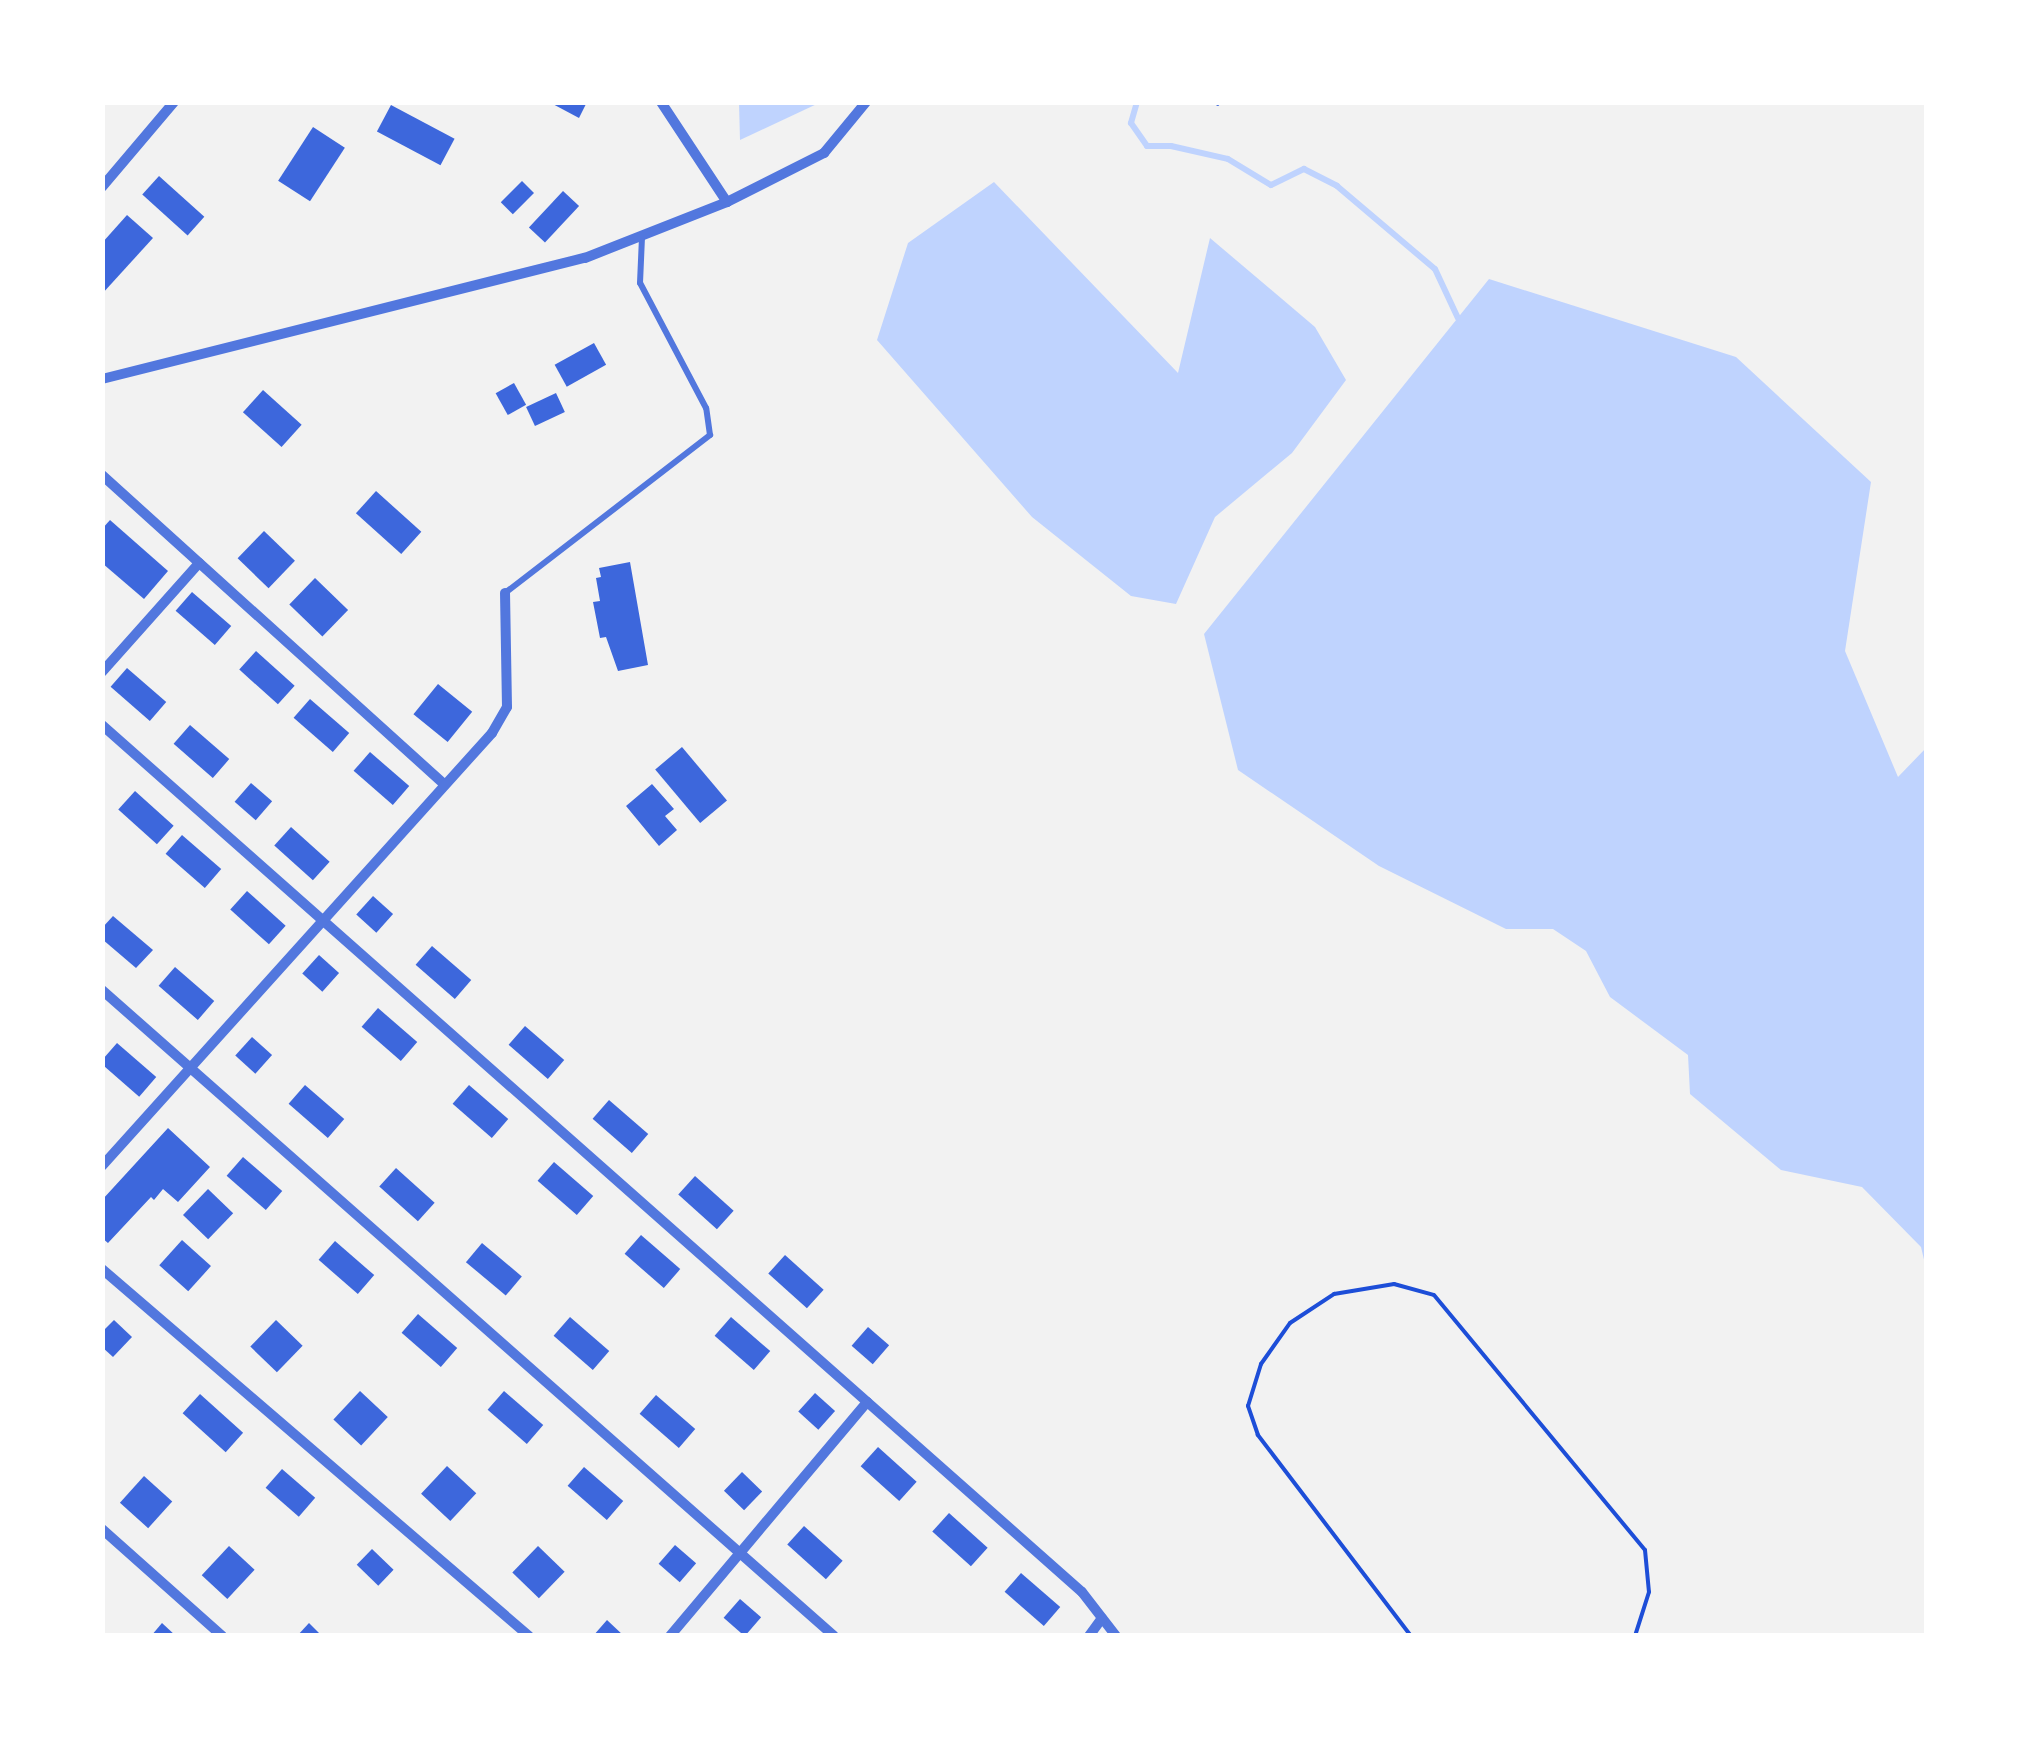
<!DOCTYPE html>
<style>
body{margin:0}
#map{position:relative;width:2029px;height:1738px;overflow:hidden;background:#f2f2f2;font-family:"DejaVu Sans",sans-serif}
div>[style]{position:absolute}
.water>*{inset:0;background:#bfd3fe}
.stream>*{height:6px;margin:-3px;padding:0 3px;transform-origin:3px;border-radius:3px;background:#bfd3fe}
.building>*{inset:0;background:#3d67dc;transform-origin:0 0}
.path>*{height:4px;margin:-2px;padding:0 2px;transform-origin:2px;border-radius:2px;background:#1d4ed8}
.service>*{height:6px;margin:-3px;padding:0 3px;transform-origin:3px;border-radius:3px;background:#5277de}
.minor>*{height:10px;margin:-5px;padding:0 5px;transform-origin:5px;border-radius:5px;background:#5277de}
span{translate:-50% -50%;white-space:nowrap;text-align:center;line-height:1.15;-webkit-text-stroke:9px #fff;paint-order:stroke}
.frame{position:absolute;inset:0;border:105px solid #fff;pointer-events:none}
</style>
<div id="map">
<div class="water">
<i style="clip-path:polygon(739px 102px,819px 102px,819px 103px,740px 140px)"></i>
<i style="clip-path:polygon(994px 182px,1178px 373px,1210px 238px,1315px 327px,1346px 380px,1292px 453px,1215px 517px,1176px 604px,1131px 596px,1032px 517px,877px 340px,908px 243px)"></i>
<i style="clip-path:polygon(1489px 279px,1736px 357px,1871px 482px,1845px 651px,1898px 777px,1926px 748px,1926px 1268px,1921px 1247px,1862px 1187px,1781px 1170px,1690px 1094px,1688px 1055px,1610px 997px,1586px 951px,1553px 929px,1506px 929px,1379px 866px,1238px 770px,1204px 634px)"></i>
</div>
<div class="stream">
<i style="left:1137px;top:102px;width:22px;rotate:106deg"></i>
<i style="left:1131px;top:123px;width:28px;rotate:55deg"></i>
<i style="left:1147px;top:146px;width:24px"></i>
<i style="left:1171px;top:146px;width:58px;rotate:12.8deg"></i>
<i style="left:1228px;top:159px;width:50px;rotate:31.2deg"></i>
<i style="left:1271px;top:185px;width:37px;rotate:-26deg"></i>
<i style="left:1304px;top:169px;width:37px;rotate:27deg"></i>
<i style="left:1337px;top:186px;width:128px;rotate:40.3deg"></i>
<i style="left:1435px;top:269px;width:54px;rotate:64.9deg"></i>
</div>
<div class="building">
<i style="clip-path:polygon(549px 102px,587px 102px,579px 118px)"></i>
<i style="left:391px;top:105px;width:72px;height:30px;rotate:28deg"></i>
<i style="left:313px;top:127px;width:38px;height:64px;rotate:33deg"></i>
<i style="left:159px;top:176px;width:61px;height:25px;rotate:42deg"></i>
<i style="left:522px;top:181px;width:17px;height:30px;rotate:45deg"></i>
<i style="left:563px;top:191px;width:22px;height:50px;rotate:43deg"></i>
<i style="clip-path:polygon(127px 215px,153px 238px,102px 294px,102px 243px)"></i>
<i style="left:594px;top:343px;width:25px;height:45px;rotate:61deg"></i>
<i style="left:514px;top:383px;width:25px;height:21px;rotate:61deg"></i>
<i style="left:263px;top:390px;width:52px;height:30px;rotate:42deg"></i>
<i style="left:556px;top:393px;width:21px;height:33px;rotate:65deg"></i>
<i style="left:376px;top:491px;width:61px;height:30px;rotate:42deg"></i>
<i style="clip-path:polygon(110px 520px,168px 571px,144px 599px,102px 563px,102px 529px)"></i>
<i style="left:264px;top:531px;width:43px;height:38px;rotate:44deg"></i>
<i style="clip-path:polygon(630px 562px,648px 665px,618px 671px,606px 637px,600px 638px,593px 602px,600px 601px,596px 578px,601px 577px,599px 568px)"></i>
<i style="left:315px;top:578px;width:46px;height:37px;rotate:44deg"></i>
<i style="left:192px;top:592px;width:52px;height:25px;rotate:41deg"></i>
<i style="left:256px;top:651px;width:52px;height:25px;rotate:42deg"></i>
<i style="left:127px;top:668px;width:52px;height:25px;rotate:41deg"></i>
<i style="left:438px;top:684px;width:44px;height:39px;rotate:39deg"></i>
<i style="left:310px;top:699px;width:52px;height:25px;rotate:41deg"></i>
<i style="left:190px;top:725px;width:52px;height:25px;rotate:41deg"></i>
<i style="left:682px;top:747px;width:70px;height:35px;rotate:50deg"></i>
<i style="left:370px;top:752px;width:52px;height:25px;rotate:41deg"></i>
<i style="left:251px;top:783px;width:28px;height:25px;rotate:41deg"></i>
<i style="clip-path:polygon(652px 784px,674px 809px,665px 816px,677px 830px,659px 846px,626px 806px)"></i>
<i style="left:135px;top:791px;width:52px;height:25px;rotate:42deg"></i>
<i style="left:291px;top:827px;width:52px;height:25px;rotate:42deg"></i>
<i style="left:182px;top:835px;width:52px;height:25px;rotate:41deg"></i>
<i style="left:247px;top:891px;width:52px;height:25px;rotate:42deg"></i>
<i style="left:373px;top:896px;width:27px;height:25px;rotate:42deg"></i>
<i style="clip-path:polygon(113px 916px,153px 950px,136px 968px,102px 939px,102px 928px)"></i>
<i style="left:432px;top:946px;width:52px;height:25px;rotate:41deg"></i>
<i style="left:319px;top:955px;width:27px;height:25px;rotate:42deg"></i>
<i style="left:175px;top:967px;width:52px;height:25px;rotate:41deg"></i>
<i style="left:378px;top:1008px;width:52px;height:25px;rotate:41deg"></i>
<i style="left:525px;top:1026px;width:52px;height:25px;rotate:41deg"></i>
<i style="left:252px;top:1037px;width:27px;height:25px;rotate:42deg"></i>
<i style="left:117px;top:1043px;width:52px;height:26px;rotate:41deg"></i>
<i style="left:305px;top:1085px;width:52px;height:25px;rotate:41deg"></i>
<i style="left:469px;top:1085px;width:52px;height:25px;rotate:41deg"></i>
<i style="left:609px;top:1100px;width:52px;height:25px;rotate:41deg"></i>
<i style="clip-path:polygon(168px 1128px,210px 1167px,178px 1202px,163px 1189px,154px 1200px,151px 1197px,108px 1243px,102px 1238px,102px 1200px)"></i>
<i style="left:243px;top:1157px;width:52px;height:25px;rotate:41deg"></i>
<i style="left:554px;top:1162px;width:52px;height:25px;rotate:41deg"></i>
<i style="left:396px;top:1168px;width:52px;height:25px;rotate:42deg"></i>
<i style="left:695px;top:1176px;width:52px;height:25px;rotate:42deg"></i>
<i style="left:208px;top:1189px;width:35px;height:36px;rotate:44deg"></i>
<i style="left:641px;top:1235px;width:52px;height:25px;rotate:41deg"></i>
<i style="left:182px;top:1240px;width:39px;height:34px;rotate:42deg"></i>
<i style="left:335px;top:1241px;width:52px;height:25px;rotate:41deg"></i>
<i style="left:482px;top:1243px;width:52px;height:25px;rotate:40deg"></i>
<i style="left:785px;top:1255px;width:52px;height:25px;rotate:42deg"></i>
<i style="left:418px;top:1314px;width:52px;height:25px;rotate:41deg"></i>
<i style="left:570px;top:1317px;width:52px;height:25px;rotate:41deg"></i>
<i style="left:731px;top:1317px;width:52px;height:25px;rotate:41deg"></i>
<i style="clip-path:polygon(114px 1320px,132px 1337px,113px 1357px,102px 1347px,102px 1332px)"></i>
<i style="left:276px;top:1320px;width:37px;height:37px;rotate:44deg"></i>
<i style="left:868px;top:1327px;width:28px;height:25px;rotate:41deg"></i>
<i style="left:360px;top:1391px;width:38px;height:39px;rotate:43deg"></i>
<i style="left:504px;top:1391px;width:52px;height:25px;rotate:41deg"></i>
<i style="left:815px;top:1393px;width:27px;height:25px;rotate:42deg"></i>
<i style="left:200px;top:1394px;width:58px;height:26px;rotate:42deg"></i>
<i style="left:656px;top:1395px;width:52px;height:25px;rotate:41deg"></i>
<i style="left:878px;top:1447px;width:52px;height:26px;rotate:42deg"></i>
<i style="left:447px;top:1466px;width:40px;height:38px;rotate:43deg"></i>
<i style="left:584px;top:1467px;width:52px;height:25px;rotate:41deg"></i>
<i style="left:282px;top:1469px;width:44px;height:25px;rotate:41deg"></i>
<i style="left:742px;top:1472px;width:28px;height:26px;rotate:44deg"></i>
<i style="left:144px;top:1476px;width:38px;height:36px;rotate:42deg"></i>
<i style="left:949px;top:1513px;width:52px;height:25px;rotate:42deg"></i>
<i style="left:804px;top:1526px;width:52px;height:25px;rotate:42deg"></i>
<i style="left:675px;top:1545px;width:28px;height:25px;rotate:41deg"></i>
<i style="left:229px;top:1546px;width:35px;height:40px;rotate:43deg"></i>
<i style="left:538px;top:1546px;width:37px;height:37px;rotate:44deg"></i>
<i style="left:372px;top:1549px;width:30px;height:22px;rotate:44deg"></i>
<i style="left:1021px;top:1573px;width:52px;height:25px;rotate:41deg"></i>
<i style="left:740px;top:1599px;width:28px;height:25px;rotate:41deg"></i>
<i style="clip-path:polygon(607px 1620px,624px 1636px,593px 1636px)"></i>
<i style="clip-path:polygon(162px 1623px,176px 1636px,151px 1636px)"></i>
<i style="clip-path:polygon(309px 1623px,322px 1636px,297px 1636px)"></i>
</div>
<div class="path">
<i style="left:1217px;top:102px;width:2px;rotate:63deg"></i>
<i style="left:1411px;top:1636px;width:253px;rotate:-127.3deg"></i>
<i style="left:1258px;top:1435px;width:31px;rotate:-109deg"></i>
<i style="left:1248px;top:1406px;width:44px;rotate:-72.8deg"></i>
<i style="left:1261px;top:1364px;width:50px;rotate:-54.7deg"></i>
<i style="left:1290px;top:1323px;width:53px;rotate:-33.4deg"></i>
<i style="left:1334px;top:1294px;width:61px;rotate:-9.5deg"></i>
<i style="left:1394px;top:1284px;width:41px;rotate:15.4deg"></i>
<i style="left:1434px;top:1295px;width:331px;rotate:50.4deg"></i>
<i style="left:1645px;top:1550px;width:42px;rotate:84.6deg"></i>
<i style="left:1649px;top:1592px;width:46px;rotate:107.7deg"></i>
</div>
<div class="service">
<i style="left:505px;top:593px;width:259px;rotate:-37.6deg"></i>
<i style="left:710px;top:435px;width:27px;rotate:-98deg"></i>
<i style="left:706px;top:408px;width:141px;rotate:-117.8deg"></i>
<i style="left:640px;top:283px;width:46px;rotate:-87.5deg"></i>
</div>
<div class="minor">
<i style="left:661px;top:102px;width:120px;rotate:56.6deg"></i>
<i style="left:727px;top:202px;width:109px;rotate:-26.8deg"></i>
<i style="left:824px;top:153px;width:66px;rotate:-50.5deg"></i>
<i style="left:102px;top:187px;width:111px;rotate:-49.7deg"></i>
<i style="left:102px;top:379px;width:498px;rotate:-14.1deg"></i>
<i style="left:585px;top:258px;width:153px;rotate:-21.5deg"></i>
<i style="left:102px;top:475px;width:462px;rotate:42.1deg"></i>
<i style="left:102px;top:672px;width:146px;rotate:-48.3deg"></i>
<i style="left:102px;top:725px;width:1308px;rotate:41.5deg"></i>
<i style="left:1082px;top:1592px;width:56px;rotate:52.3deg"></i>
<i style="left:102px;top:990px;width:976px;rotate:41.43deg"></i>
<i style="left:102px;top:1166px;width:583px;rotate:-47.99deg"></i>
<i style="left:492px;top:733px;width:30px;rotate:-60deg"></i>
<i style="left:507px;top:707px;width:114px;rotate:-91deg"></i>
<i style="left:102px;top:1269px;width:563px;rotate:40.68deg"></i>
<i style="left:102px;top:1529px;width:161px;rotate:41.7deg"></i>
<i style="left:670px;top:1636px;width:306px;rotate:-49.9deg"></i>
<i style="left:1089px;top:1636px;width:22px;rotate:-54deg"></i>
</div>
<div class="frame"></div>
</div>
